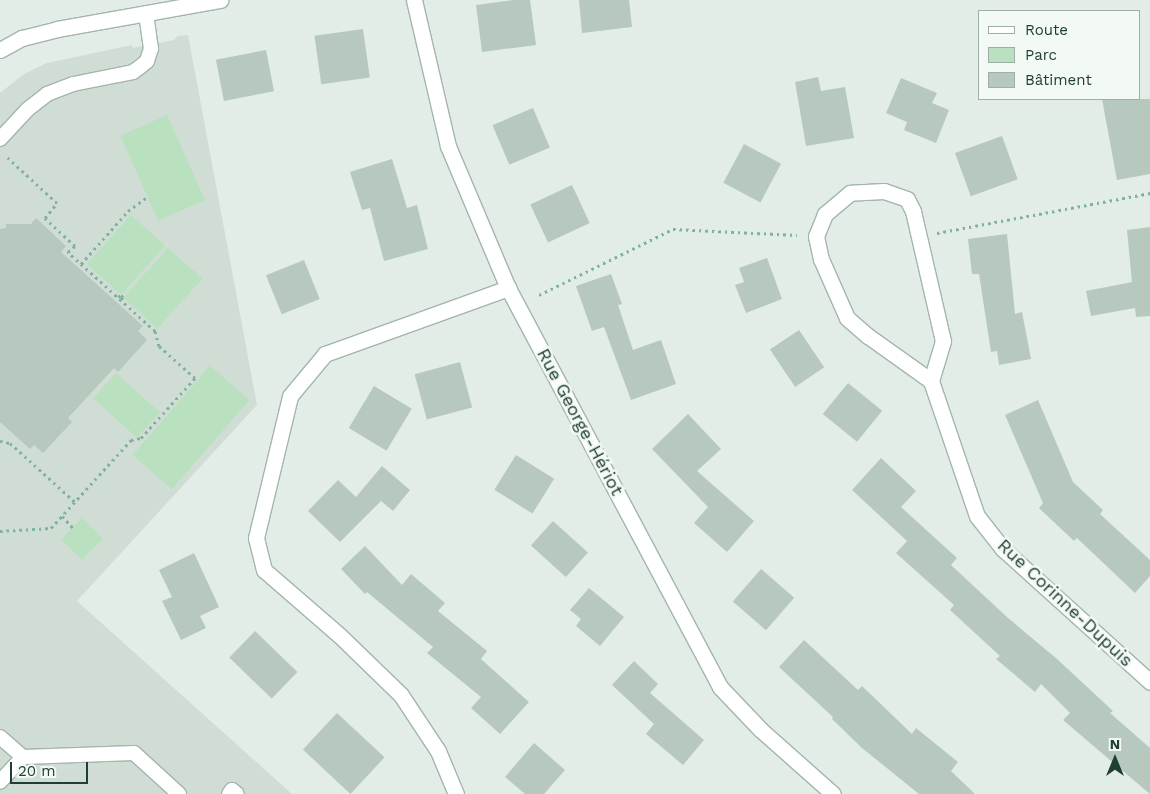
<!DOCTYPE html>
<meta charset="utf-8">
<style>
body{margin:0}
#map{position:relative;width:1150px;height:794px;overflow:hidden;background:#e2ede7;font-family:"Work Sans",sans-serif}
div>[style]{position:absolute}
.built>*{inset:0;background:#d0ddd5}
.green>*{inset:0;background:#b9e0bf;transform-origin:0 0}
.building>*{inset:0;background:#b7c8bf;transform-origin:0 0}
.path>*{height:3px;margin-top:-1.5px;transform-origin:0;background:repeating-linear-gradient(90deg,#80b39d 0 2.5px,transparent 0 6.5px)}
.roads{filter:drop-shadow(1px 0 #a4b5ad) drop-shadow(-1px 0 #a4b5ad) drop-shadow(0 1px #a4b5ad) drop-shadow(0 -1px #a4b5ad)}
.service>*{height:14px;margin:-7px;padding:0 7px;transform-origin:7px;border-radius:7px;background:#fff}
.minor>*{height:15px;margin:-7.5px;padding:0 7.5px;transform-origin:7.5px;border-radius:7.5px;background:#fff}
span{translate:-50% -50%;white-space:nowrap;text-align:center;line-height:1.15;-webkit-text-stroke:5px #f3f9f5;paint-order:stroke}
.street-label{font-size:18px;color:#203f33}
.legend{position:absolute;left:978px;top:10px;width:162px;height:90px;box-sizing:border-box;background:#f3f9f5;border:1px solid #9fafa7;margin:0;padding:6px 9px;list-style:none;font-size:15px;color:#203f33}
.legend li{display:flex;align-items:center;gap:10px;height:25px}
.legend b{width:25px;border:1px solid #9fafa7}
.north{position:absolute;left:1090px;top:734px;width:50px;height:50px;-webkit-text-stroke:4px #f3f9f5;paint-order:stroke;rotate:0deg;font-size:14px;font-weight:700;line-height:20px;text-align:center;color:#203f33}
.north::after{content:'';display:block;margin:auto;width:18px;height:22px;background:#203f33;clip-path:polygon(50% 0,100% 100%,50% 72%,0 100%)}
.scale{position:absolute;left:10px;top:762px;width:78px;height:22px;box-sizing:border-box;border:2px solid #203f33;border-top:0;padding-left:6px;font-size:15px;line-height:18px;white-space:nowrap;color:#203f33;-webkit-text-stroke:4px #f3f9f5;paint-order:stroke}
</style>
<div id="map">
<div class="built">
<i style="clip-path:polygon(188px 35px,257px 405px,77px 601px,292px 794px,0 794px,0 93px,24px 74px,47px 63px,132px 45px,133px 48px,174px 40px,178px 36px)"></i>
</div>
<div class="green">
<i style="left:167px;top:115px;width:93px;height:51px;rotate:66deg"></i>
<i style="left:131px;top:215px;width:46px;height:66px;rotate:42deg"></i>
<i style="left:168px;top:248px;width:46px;height:67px;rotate:42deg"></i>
<i style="left:210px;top:366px;width:52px;height:118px;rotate:41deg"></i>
<i style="left:116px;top:373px;width:59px;height:34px;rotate:42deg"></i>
<i style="left:82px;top:518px;width:29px;height:30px;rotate:44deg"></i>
</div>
<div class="building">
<i style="clip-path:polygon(513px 0,530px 0,536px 45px,482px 52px,476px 5px)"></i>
<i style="clip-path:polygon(579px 0,629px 0,632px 27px,582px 33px)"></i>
<i style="left:363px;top:29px;width:49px;height:49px;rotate:82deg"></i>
<i style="left:266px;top:50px;width:42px;height:51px;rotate:79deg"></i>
<i style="clip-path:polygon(818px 77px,821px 91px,845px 87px,854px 138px,806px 146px,795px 82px)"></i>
<i style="clip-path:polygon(901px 78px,937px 93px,932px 103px,949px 110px,936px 143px,904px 130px,907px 122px,886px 113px)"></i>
<i style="clip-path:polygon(1102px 99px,1150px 99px,1150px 174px,1117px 180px)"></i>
<i style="left:533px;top:108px;width:43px;height:44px;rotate:67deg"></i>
<i style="left:1002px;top:136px;width:46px;height:50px;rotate:70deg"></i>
<i style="left:744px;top:144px;width:42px;height:44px;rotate:28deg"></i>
<i style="clip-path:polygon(392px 159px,407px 208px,417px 205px,428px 249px,384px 261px,370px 208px,362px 210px,350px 172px)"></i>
<i style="left:572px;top:185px;width:42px;height:46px;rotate:65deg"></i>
<i style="clip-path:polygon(36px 218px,66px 246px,61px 252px,143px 326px,138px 331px,147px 340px,118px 372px,114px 368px,68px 418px,72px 422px,43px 453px,34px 445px,30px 449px,0 422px,0 229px,6px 228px,6px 224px,31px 224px)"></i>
<i style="clip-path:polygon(1150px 227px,1150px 316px,1136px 317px,1135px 308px,1091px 316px,1086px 291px,1132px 282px,1127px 230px)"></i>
<i style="clip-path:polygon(1007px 234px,1015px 314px,1022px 312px,1031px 359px,999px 365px,997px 351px,991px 352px,979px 274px,972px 274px,968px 239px)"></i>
<i style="clip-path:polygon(767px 258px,782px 299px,746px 313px,735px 285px,744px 282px,739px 268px)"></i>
<i style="left:304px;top:260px;width:42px;height:41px;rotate:68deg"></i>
<i style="clip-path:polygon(611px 274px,622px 304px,618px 305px,633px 350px,661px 340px,676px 384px,631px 400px,604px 327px,592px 331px,576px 286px)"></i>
<i style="left:799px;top:330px;width:45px;height:35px;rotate:56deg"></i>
<i style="left:460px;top:362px;width:47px;height:47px;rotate:75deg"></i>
<i style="left:848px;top:383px;width:44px;height:40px;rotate:39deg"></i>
<i style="left:374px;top:386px;width:44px;height:49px;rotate:31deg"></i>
<i style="clip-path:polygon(1038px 400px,1073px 482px,1103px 510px,1100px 514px,1150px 560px,1150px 576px,1135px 593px,1077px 538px,1074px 541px,1039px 508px,1043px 503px,1005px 415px)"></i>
<i style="clip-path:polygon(688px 414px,721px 449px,697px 471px,754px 521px,727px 552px,694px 523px,708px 507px,652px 449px)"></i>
<i style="left:516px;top:455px;width:45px;height:41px;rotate:32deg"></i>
<i style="clip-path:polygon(881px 458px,916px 491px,901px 507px,957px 558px,951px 565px,1008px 618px,1057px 659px,1113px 711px,1110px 713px,1150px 748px,1150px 794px,1063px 720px,1070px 713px,1041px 684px,1035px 692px,996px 659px,1000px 656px,950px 610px,954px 605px,896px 553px,907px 541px,852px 490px)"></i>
<i style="clip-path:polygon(382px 466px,410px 490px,393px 511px,381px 501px,340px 542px,308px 511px,338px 480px,356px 497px)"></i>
<i style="left:553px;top:521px;width:47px;height:33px;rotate:42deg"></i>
<i style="clip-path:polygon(365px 546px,402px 585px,411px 574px,445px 603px,438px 611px,487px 651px,481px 659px,529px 702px,500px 734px,471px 708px,481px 697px,427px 653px,433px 647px,367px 592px,365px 594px,341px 569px)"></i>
<i style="clip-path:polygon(194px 553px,219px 607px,200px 616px,206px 628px,181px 640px,162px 601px,172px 597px,159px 570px)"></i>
<i style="left:761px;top:569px;width:44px;height:43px;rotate:41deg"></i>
<i style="clip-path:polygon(589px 588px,624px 617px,600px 646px,576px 626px,581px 619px,570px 610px)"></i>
<i style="left:255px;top:631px;width:59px;height:37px;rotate:44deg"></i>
<i style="clip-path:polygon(804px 640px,858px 690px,862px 686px,912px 734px,916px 728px,958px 762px,951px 771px,975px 794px,919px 794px,862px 748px,832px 719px,833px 717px,779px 667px)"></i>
<i style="clip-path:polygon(634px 661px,658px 684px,650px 693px,704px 740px,683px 765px,646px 734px,654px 724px,612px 685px)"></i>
<i style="left:337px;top:713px;width:65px;height:50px;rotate:43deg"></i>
<i style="clip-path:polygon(534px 743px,565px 770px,544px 794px,525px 794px,505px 777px)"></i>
</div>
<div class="path">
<i style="left:937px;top:233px;width:217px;rotate:-10.6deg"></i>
<i style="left:81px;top:264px;width:71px;rotate:-48.4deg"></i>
<i style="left:128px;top:211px;width:24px;rotate:-36deg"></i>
<i style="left:539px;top:295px;width:149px;rotate:-26.2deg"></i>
<i style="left:673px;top:229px;width:124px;rotate:2.8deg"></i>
<i style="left:118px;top:297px;width:4px;rotate:-34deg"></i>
<i style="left:121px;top:295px;width:3px;rotate:45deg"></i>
<i style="left:123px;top:297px;width:4px;rotate:124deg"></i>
<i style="left:0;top:441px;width:10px;rotate:11deg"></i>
<i style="left:10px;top:443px;width:88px;rotate:42.2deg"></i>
<i style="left:62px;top:516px;width:16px;rotate:47deg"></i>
<i style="left:0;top:531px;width:51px;rotate:-3.4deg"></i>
<i style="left:51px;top:528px;width:119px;rotate:-47.7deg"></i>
<i style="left:131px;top:440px;width:10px;rotate:-11deg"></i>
<i style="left:141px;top:438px;width:81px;rotate:-48deg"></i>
<i style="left:195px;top:378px;width:48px;rotate:-138.4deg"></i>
<i style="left:159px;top:346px;width:16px;rotate:-105deg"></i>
<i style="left:155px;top:331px;width:118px;rotate:-137.8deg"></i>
<i style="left:68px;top:252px;width:9px;rotate:-41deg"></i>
<i style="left:75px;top:246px;width:41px;rotate:-137deg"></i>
<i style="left:45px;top:218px;width:19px;rotate:-51deg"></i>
<i style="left:57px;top:203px;width:67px;rotate:-137.4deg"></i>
</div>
<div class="roads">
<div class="service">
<i style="left:0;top:139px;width:41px;rotate:-47deg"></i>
<i style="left:28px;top:109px;width:24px;rotate:-38deg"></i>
<i style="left:47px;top:94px;width:28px;rotate:-21deg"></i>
<i style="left:73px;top:84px;width:61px;rotate:-11.3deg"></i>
<i style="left:133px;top:72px;width:9px;rotate:-36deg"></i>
<i style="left:140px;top:67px;width:9px;rotate:-41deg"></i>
<i style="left:147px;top:61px;width:13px;rotate:-72deg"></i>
<i style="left:151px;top:49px;width:36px;rotate:-98deg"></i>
<i style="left:0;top:737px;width:30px;rotate:41deg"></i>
<i style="left:23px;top:757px;width:34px;rotate:133deg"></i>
<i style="left:23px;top:757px;width:111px;rotate:-2.1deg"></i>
<i style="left:134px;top:753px;width:61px;rotate:42.3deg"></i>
<i style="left:229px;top:794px;width:5px;rotate:-53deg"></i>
<i style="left:232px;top:790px;width:6px;rotate:39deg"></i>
</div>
<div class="minor">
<i style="left:414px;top:0;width:150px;rotate:76.9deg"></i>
<i style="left:448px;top:146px;width:154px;rotate:67.1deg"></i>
<i style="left:508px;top:288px;width:452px;rotate:62deg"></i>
<i style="left:720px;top:687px;width:59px;rotate:46.4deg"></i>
<i style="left:761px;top:730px;width:96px;rotate:41.6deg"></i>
<i style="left:0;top:50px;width:25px;rotate:-29deg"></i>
<i style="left:22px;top:38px;width:36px;rotate:-14deg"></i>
<i style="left:57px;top:29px;width:166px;rotate:-10.1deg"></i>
<i style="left:931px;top:381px;width:42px;rotate:-73.3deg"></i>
<i style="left:943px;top:341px;width:133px;rotate:-103deg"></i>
<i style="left:913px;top:211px;width:13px;rotate:-117deg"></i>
<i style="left:907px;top:199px;width:24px;rotate:-161deg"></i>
<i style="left:884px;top:191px;width:34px;rotate:177deg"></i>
<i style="left:850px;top:193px;width:33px;rotate:140deg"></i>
<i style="left:825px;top:214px;width:24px;rotate:112deg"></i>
<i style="left:816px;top:236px;width:24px;rotate:78deg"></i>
<i style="left:821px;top:259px;width:64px;rotate:66.2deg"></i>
<i style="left:847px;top:318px;width:28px;rotate:41deg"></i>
<i style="left:868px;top:336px;width:77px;rotate:35.5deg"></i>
<i style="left:931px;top:381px;width:143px;rotate:71.2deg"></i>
<i style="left:977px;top:516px;width:42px;rotate:51.8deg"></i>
<i style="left:1003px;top:549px;width:198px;rotate:42.1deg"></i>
<i style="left:456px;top:794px;width:47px;rotate:-112.7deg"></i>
<i style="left:438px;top:751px;width:67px;rotate:-123.5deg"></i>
<i style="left:401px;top:695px;width:86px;rotate:-135.9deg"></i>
<i style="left:339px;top:635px;width:99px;rotate:-139.1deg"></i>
<i style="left:264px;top:570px;width:33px;rotate:-104deg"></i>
<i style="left:256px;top:538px;width:146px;rotate:-76.5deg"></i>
<i style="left:290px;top:396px;width:55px;rotate:-50.2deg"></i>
<i style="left:325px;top:354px;width:195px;rotate:-19.8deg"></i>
</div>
</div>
<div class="street-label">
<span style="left:580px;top:422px;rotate:62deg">Rue George-Hériot</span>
<span style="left:1065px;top:603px;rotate:43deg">Rue Corinne-Dupuis</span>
</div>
<ul class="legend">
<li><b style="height:6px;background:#fff"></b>Route</li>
<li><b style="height:14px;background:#b9e0bf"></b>Parc</li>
<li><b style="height:14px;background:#b7c8bf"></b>Bâtiment</li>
</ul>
<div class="north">N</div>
<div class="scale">20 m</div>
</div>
